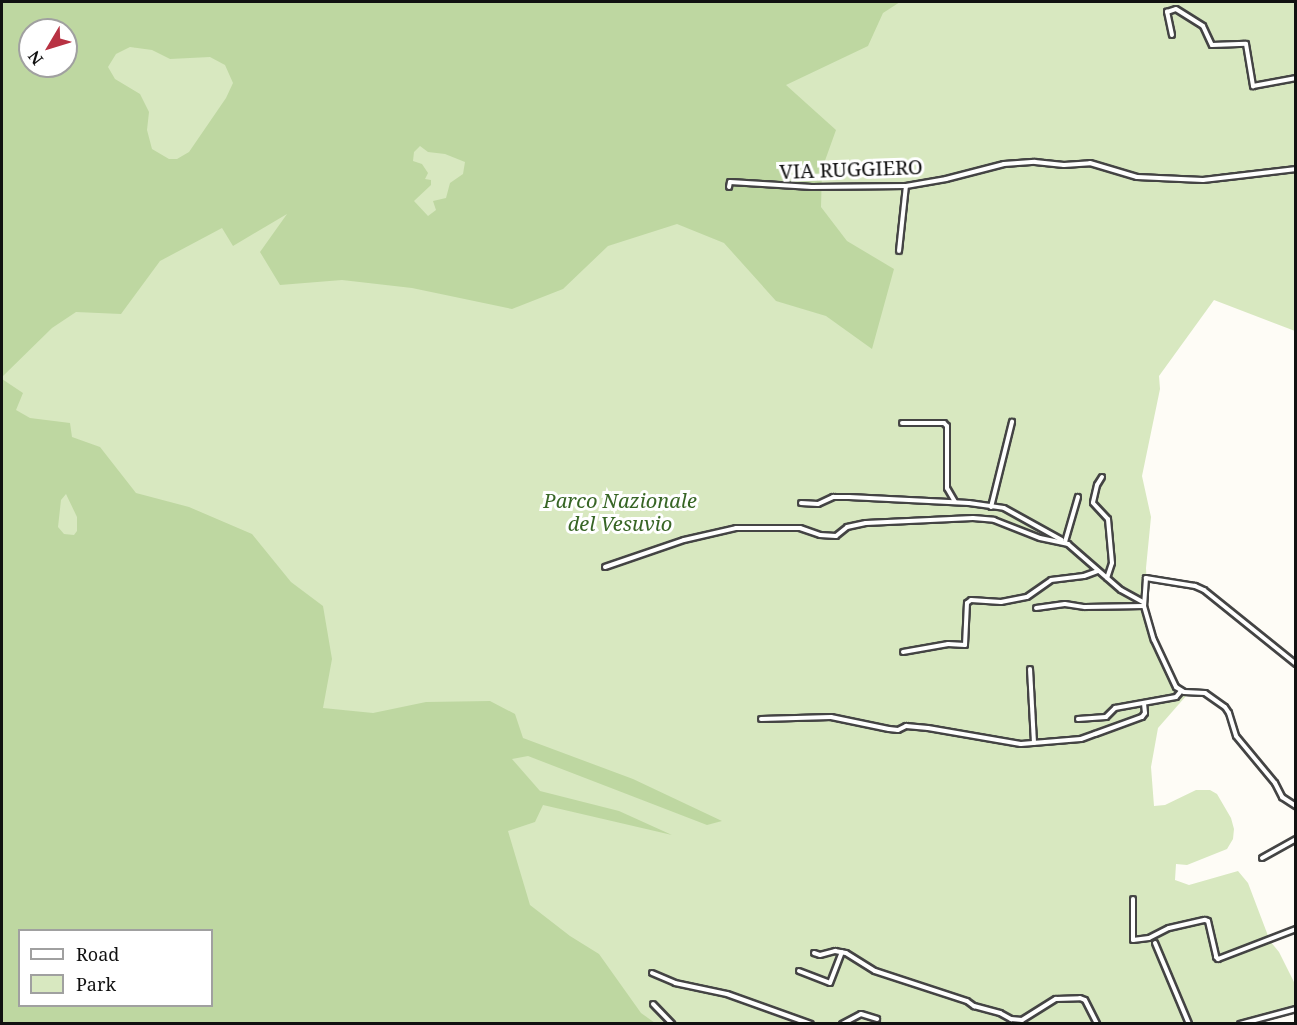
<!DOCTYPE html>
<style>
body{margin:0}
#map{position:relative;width:1297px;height:1025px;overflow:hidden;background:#fefcf6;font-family:"Noto Serif",serif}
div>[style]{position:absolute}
.green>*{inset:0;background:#d8e8c0}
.forest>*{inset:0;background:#bed7a1}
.roads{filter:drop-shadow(2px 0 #444) drop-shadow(-2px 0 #444) drop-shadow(0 2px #444) drop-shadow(0 -2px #444)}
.street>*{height:4px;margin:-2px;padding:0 2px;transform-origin:2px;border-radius:2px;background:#fff}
span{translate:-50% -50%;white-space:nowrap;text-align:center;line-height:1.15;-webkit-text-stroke:6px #fff;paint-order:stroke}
.street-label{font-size:20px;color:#111}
.park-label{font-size:20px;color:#376525;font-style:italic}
.frame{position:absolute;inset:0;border:3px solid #111;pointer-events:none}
.legend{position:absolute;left:18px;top:929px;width:195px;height:78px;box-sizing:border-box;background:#fff;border:2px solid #a0a0a0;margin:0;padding:8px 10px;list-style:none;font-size:18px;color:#111}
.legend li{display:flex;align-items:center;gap:12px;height:30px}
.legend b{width:30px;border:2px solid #a0a0a0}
.north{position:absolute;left:18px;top:18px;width:60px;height:60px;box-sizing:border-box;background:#fff;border:2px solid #a0a0a0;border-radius:50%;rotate:232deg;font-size:16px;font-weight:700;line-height:24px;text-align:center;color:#111}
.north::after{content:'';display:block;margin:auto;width:21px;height:27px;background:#b83243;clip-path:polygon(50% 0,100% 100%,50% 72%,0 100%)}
</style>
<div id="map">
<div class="green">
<i style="clip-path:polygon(evenodd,2px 2px,1295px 2px,1295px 331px,1214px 300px,1159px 376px,1160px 389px,1142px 476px,1151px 517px,1146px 568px,1148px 610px,1157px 642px,1186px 696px,1158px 728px,1151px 767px,1154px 806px,1165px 805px,1196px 790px,1210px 790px,1217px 794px,1231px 818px,1234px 829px,1233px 839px,1227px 849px,1187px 865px,1176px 864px,1175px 880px,1189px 885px,1238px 871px,1248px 883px,1270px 941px,1279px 952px,1295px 984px,1295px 1011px,1250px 1024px,2px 1024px,2px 2px,30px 30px,66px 30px,66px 66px,30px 66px,30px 30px,2px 2px,20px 930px,212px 930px,212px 1006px,20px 1006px,20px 930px)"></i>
</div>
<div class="forest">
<i style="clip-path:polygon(evenodd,2px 2px,900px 2px,883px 13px,868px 46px,786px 85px,836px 130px,822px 169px,821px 207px,847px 241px,894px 269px,872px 349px,826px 316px,776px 301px,724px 243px,677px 224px,608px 246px,563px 289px,512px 309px,412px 288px,342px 280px,280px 285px,260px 252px,287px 214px,233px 246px,222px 228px,160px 261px,121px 314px,76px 312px,52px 328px,2px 377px,2px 2px,30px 30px,66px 30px,66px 66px,30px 66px,30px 30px,2px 2px,130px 47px,152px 50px,170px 59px,210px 57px,225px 65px,233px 83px,226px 98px,189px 152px,177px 159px,169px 159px,152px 149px,147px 130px,149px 112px,140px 94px,115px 79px,108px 67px,116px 54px,130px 47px,2px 2px,420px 146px,428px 152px,445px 154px,465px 162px,463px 174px,450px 183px,446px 198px,433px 201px,436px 210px,428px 216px,414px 201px,431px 185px,431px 180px,425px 179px,428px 173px,422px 164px,413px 161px,414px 152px,420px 146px)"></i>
<i style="clip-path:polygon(evenodd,2px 379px,23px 393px,16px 410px,30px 418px,70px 423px,72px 437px,100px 447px,136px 493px,189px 507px,252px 534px,291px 582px,323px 606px,332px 659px,323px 708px,373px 713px,426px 702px,490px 701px,515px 714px,523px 738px,633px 779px,722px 821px,707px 825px,528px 756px,512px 759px,540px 791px,619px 811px,672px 835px,543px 805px,535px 822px,508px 831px,530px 905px,570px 936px,599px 954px,641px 1013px,655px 1023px,2px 1023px,2px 379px,66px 494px,77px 517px,77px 531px,74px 535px,64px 534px,58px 527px,61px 500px,66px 494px,2px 379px,20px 930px,212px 930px,212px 1006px,20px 1006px,20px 930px)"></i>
</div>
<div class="roads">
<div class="street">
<i style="left:1172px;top:35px;width:24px;rotate:-102deg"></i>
<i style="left:1167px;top:12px;width:9px;rotate:-18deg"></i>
<i style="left:1176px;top:9px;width:32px;rotate:32deg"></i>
<i style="left:1203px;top:26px;width:21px;rotate:65deg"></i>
<i style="left:1212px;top:45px;width:34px;rotate:-2deg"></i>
<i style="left:1246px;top:44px;width:43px;rotate:80.5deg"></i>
<i style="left:1253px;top:86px;width:44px;rotate:-10.5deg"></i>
<i style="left:729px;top:187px;width:5px;rotate:-79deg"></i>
<i style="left:730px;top:182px;width:82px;rotate:3.5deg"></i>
<i style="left:812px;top:187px;width:94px;rotate:-0.6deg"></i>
<i style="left:906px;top:186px;width:41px;rotate:-9.9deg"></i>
<i style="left:946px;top:179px;width:60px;rotate:-14.5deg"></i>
<i style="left:1004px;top:164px;width:31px;rotate:-4deg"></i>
<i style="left:1035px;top:162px;width:29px;rotate:6deg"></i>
<i style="left:1064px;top:165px;width:26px;rotate:-4deg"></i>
<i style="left:1090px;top:163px;width:49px;rotate:16.6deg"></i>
<i style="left:1137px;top:177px;width:66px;rotate:2.6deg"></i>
<i style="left:1203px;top:180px;width:94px;rotate:-6.7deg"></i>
<i style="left:899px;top:251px;width:65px;rotate:-83.9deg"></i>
<i style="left:902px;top:423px;width:42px"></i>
<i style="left:944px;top:423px;width:4px;rotate:45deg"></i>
<i style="left:947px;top:426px;width:62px;rotate:90deg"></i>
<i style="left:947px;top:488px;width:16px;rotate:60deg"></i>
<i style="left:1102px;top:477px;width:9px;rotate:122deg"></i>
<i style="left:1097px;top:485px;width:18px;rotate:103deg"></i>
<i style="left:1093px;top:503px;width:22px;rotate:47deg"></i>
<i style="left:1108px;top:519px;width:44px;rotate:84.8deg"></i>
<i style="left:1112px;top:563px;width:16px;rotate:108deg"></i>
<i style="left:801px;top:503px;width:17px;rotate:3deg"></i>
<i style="left:818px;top:504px;width:17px;rotate:-25deg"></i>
<i style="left:833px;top:497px;width:16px"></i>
<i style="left:849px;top:497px;width:120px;rotate:2.9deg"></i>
<i style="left:969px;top:503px;width:35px;rotate:8deg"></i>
<i style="left:1004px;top:508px;width:66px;rotate:28.9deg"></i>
<i style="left:991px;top:507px;width:88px;rotate:-76.1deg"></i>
<i style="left:1065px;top:542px;width:47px;rotate:-73.9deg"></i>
<i style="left:605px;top:567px;width:83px;rotate:-18.9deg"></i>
<i style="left:684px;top:540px;width:53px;rotate:-13deg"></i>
<i style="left:736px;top:528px;width:64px"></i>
<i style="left:800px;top:528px;width:21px;rotate:19deg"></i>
<i style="left:820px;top:535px;width:16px;rotate:4deg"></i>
<i style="left:836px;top:536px;width:14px;rotate:-39deg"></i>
<i style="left:847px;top:527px;width:19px;rotate:-12deg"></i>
<i style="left:866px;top:523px;width:107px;rotate:-2.7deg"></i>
<i style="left:973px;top:518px;width:21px;rotate:5deg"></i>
<i style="left:994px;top:520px;width:49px;rotate:21.4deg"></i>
<i style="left:1040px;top:538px;width:29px;rotate:12deg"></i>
<i style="left:1068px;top:544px;width:70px;rotate:41deg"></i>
<i style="left:1121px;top:590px;width:25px;rotate:29deg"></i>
<i style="left:1036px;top:608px;width:29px;rotate:-8deg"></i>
<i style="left:1065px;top:604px;width:20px;rotate:9deg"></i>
<i style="left:1085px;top:607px;width:59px;rotate:-1deg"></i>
<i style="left:903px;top:652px;width:46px;rotate:-10.1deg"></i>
<i style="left:948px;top:644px;width:17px;rotate:3deg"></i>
<i style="left:965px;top:645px;width:42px;rotate:-87.3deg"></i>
<i style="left:967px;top:603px;width:5px;rotate:-37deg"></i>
<i style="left:971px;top:600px;width:30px;rotate:4deg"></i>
<i style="left:1001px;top:602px;width:26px;rotate:-11deg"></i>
<i style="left:1027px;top:597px;width:29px;rotate:-35deg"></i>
<i style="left:1051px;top:580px;width:33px;rotate:-7deg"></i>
<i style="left:1084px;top:576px;width:15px;rotate:-20deg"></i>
<i style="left:1296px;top:664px;width:118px;rotate:-141.2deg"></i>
<i style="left:1204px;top:590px;width:10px;rotate:-156deg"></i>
<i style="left:1195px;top:586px;width:50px;rotate:-170.7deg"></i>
<i style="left:1146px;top:578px;width:28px;rotate:94deg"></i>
<i style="left:1144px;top:606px;width:35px;rotate:74deg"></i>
<i style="left:1154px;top:640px;width:52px;rotate:64.9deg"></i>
<i style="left:1176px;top:687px;width:9px;rotate:32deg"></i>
<i style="left:1184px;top:692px;width:21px;rotate:3deg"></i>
<i style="left:1205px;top:693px;width:24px;rotate:35deg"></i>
<i style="left:1225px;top:707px;width:7px;rotate:56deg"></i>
<i style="left:1229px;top:713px;width:24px;rotate:73deg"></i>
<i style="left:1236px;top:736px;width:61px;rotate:50.3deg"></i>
<i style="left:1275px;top:783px;width:16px;rotate:63deg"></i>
<i style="left:1282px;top:797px;width:17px;rotate:33deg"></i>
<i style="left:1030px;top:669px;width:74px;rotate:86.9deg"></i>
<i style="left:761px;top:719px;width:70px;rotate:-1.6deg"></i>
<i style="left:831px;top:717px;width:59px;rotate:11.7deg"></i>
<i style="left:889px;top:729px;width:9px;rotate:6deg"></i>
<i style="left:898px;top:730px;width:9px;rotate:-27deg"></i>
<i style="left:906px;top:726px;width:22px;rotate:5deg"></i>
<i style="left:928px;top:728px;width:94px;rotate:9.8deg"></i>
<i style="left:1021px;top:744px;width:60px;rotate:-4.8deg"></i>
<i style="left:1081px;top:739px;width:15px;rotate:-20deg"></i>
<i style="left:1095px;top:734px;width:50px;rotate:-19.9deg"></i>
<i style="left:1142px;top:717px;width:5px;rotate:-53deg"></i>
<i style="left:1145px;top:713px;width:9px;rotate:-96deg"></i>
<i style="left:1078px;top:719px;width:28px;rotate:-4deg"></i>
<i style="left:1106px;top:717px;width:13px;rotate:-45deg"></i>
<i style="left:1115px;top:708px;width:62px;rotate:-10.2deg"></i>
<i style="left:1176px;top:697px;width:8px;rotate:-50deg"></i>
<i style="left:1262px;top:858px;width:39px;rotate:-29deg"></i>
<i style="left:1133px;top:899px;width:41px;rotate:90deg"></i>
<i style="left:1133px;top:940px;width:16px;rotate:-7deg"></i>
<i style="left:1149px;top:938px;width:22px;rotate:-27deg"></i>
<i style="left:1169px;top:928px;width:37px;rotate:-13deg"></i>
<i style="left:1205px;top:920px;width:3px;rotate:18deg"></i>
<i style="left:1208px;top:921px;width:37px;rotate:77deg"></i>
<i style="left:1216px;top:957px;width:3px;rotate:45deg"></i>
<i style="left:1218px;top:959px;width:84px;rotate:-21deg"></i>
<i style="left:1155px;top:943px;width:88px;rotate:67.2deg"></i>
<i style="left:814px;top:953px;width:6px;rotate:18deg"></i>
<i style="left:820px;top:955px;width:16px;rotate:-15deg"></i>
<i style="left:835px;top:951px;width:11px;rotate:10deg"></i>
<i style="left:846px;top:953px;width:34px;rotate:32deg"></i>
<i style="left:875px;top:971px;width:97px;rotate:18.1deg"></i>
<i style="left:967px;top:1001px;width:9px;rotate:36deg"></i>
<i style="left:974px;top:1006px;width:27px;rotate:15deg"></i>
<i style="left:1000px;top:1013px;width:13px;rotate:29deg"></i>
<i style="left:1011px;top:1019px;width:11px;rotate:5deg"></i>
<i style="left:1022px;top:1020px;width:40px;rotate:-32deg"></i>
<i style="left:1056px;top:999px;width:24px;rotate:-2deg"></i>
<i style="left:1080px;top:998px;width:5px;rotate:22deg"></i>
<i style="left:1085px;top:1000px;width:27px;rotate:63deg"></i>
<i style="left:799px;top:971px;width:33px;rotate:21deg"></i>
<i style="left:830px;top:983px;width:33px;rotate:-69deg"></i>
<i style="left:652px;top:973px;width:25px;rotate:23deg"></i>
<i style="left:675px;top:983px;width:53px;rotate:11.9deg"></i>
<i style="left:727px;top:994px;width:89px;rotate:19.7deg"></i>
<i style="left:653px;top:1004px;width:28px;rotate:46deg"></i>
<i style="left:842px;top:1024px;width:21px;rotate:-28deg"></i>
<i style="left:861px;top:1014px;width:17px;rotate:17deg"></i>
<i style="left:1240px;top:1024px;width:58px;rotate:-15deg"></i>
</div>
</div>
<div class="street-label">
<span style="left:851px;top:169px;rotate:-2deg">VIA RUGGIERO</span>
</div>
<div class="park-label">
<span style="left:620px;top:512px">Parco Nazionale<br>del Vesuvio</span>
</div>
<div class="frame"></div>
<ul class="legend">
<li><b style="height:8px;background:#fff"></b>Road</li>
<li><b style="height:16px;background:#d8e8c0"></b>Park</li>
</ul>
<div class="north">N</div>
</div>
